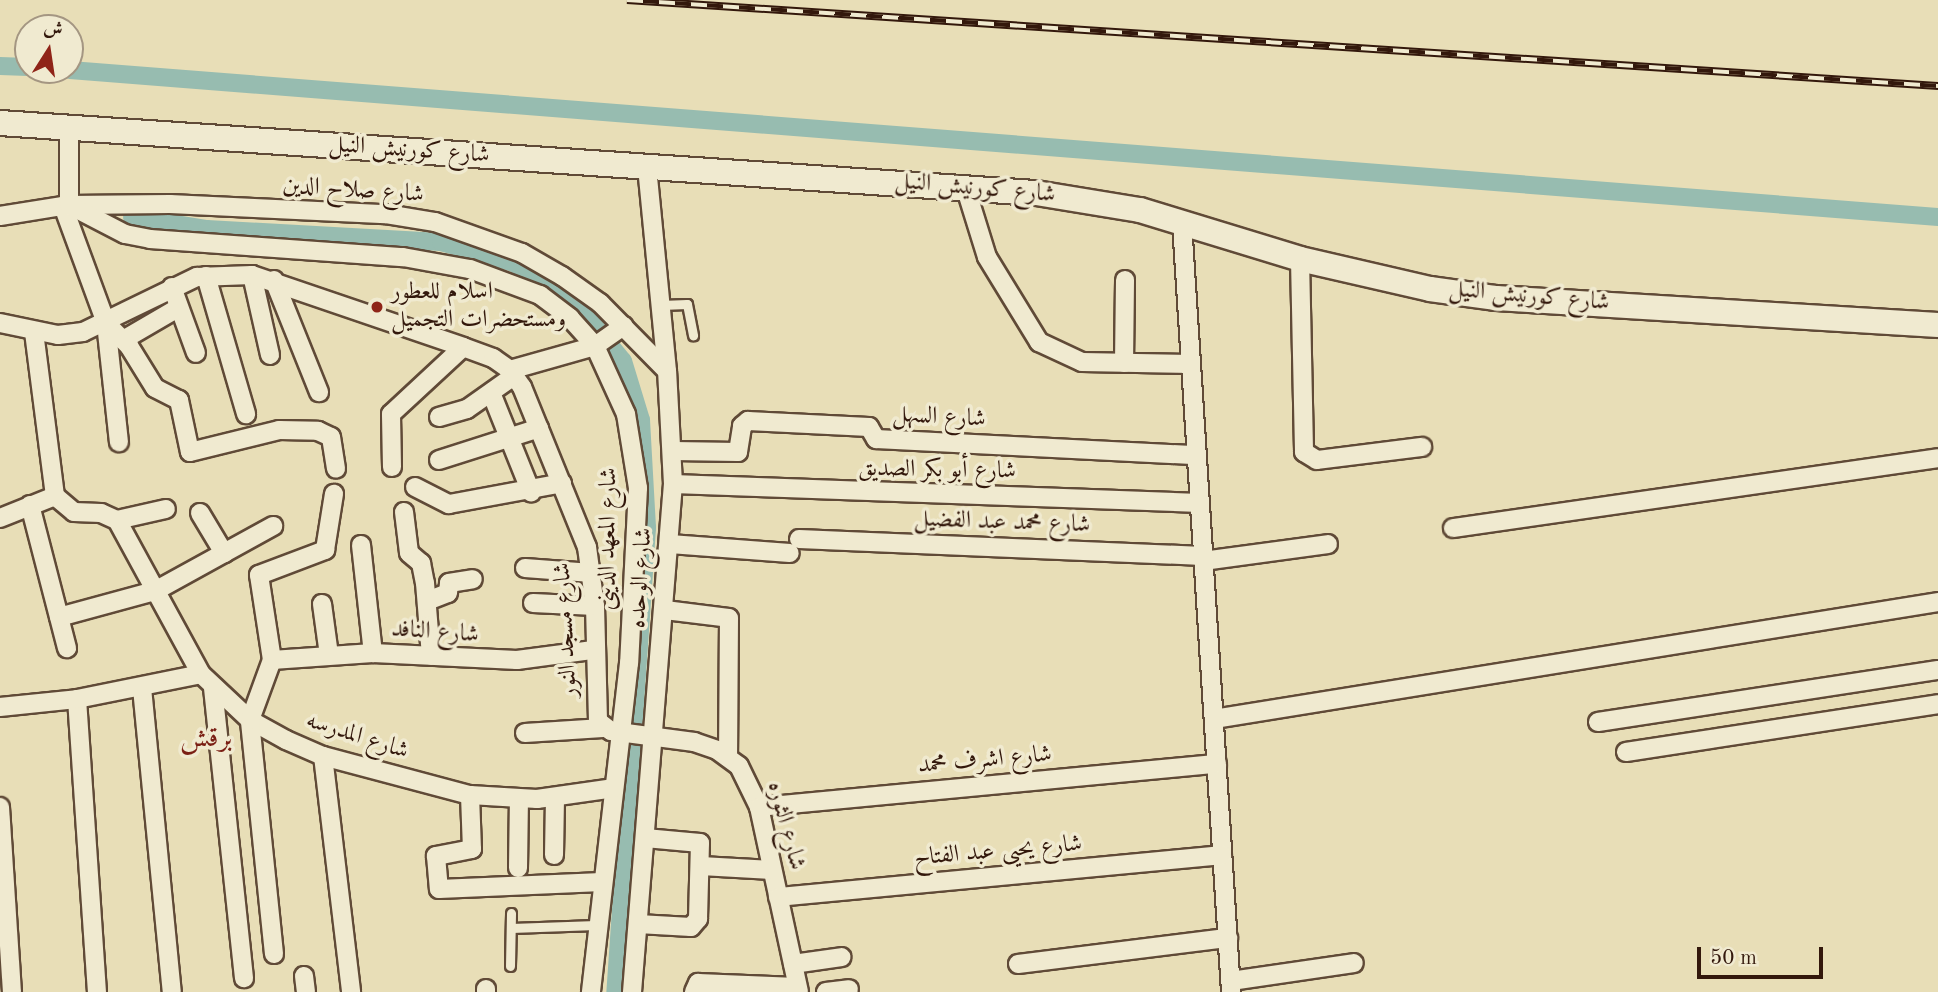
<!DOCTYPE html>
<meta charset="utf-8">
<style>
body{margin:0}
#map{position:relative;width:1938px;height:992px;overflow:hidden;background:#e8deb7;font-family:"Old Standard TT",Amiri,serif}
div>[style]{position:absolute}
.canal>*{height:18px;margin:-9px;padding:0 9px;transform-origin:9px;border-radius:9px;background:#97bcb0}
.roads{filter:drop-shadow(2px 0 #604a37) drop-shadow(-2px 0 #604a37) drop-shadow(0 2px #604a37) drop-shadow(0 -2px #604a37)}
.lane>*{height:9px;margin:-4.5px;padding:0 4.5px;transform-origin:4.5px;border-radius:4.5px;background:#f0ead0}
.street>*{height:18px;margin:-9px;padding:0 9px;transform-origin:9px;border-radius:9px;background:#f0ead0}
.secondary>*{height:24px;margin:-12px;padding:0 12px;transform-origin:12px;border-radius:12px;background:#f0ead0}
.rail>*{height:8px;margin-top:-4px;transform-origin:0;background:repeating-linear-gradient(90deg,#f0ead0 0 16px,#33180c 0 32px);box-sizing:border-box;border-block:2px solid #33180c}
.dots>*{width:19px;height:19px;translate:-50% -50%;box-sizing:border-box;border:4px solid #f0ead0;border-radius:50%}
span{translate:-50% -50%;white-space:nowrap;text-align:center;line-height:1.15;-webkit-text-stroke:7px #f0ead0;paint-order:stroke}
.street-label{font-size:24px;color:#33180c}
.poi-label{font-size:24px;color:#33180c}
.left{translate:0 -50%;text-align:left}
.quarter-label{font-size:28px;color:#7a1f14}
.north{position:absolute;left:14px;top:14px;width:70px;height:70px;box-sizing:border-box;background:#f0ead0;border:2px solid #a49682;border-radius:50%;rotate:12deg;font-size:19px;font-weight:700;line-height:28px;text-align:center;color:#33180c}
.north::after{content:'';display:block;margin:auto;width:24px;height:32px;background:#8f2418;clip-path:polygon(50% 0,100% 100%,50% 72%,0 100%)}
.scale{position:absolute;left:1697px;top:947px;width:126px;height:32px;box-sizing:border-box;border:4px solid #33180c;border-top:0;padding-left:9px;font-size:21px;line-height:24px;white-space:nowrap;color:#33180c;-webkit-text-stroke:5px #f0ead0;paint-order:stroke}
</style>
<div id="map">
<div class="canal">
<i style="left:0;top:66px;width:28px;rotate:2deg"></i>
<i style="left:70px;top:70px;width:1874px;rotate:4.5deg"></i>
<i style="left:132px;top:217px;width:76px;rotate:9.1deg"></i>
<i style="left:207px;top:229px;width:234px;rotate:3.2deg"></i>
<i style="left:441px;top:242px;width:76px;rotate:16deg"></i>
<i style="left:514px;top:263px;width:76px;rotate:33.7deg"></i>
<i style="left:577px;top:305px;width:72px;rotate:50.6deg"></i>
<i style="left:623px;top:361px;width:62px;rotate:73deg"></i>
<i style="left:641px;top:420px;width:108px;rotate:86.8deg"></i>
<i style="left:647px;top:528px;width:465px;rotate:93.9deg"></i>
</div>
<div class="roads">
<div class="lane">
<i style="left:661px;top:305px;width:26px;rotate:-2deg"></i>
<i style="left:687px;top:304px;width:32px;rotate:79deg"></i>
<i style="left:511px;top:928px;width:85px;rotate:-2deg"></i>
<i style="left:510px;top:966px;width:53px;rotate:-88.9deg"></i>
</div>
<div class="street">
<i style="left:69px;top:128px;width:77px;rotate:90deg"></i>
<i style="left:69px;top:205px;width:101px;rotate:-0.6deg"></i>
<i style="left:170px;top:204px;width:216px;rotate:2.7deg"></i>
<i style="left:386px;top:214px;width:50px;rotate:9.3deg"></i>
<i style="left:435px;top:222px;width:92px;rotate:19.6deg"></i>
<i style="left:522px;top:253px;width:46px;rotate:29.9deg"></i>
<i style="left:562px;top:276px;width:47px;rotate:35.4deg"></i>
<i style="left:600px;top:303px;width:95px;rotate:45.4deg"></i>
<i style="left:965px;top:186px;width:74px;rotate:72.8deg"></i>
<i style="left:987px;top:257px;width:100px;rotate:58.5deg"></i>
<i style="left:1039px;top:342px;width:47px;rotate:24.9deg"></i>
<i style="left:1082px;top:362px;width:109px;rotate:1.1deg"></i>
<i style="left:63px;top:206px;width:125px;rotate:69.8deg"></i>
<i style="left:106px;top:323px;width:120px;rotate:83.8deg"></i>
<i style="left:0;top:216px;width:70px;rotate:-9.1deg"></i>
<i style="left:69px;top:205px;width:63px;rotate:27.4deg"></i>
<i style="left:125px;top:234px;width:25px;rotate:11deg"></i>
<i style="left:150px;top:239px;width:254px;rotate:4.1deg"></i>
<i style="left:403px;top:257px;width:68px;rotate:10.2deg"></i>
<i style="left:470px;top:269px;width:75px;rotate:20.4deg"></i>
<i style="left:540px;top:295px;width:38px;rotate:37deg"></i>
<i style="left:570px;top:318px;width:38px;rotate:48deg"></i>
<i style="left:595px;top:346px;width:75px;rotate:65.5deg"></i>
<i style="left:626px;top:414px;width:75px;rotate:80.8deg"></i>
<i style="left:638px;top:488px;width:175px;rotate:92.9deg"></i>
<i style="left:629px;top:663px;width:331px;rotate:96.6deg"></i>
<i style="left:1182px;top:223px;width:771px;rotate:86.35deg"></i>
<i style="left:1300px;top:259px;width:193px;rotate:88.8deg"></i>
<i style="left:1304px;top:452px;width:15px;rotate:32deg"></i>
<i style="left:1317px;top:460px;width:106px;rotate:-7.1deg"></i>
<i style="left:252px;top:275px;width:82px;rotate:77.3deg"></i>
<i style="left:206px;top:276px;width:144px;rotate:73.8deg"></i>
<i style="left:274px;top:280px;width:121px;rotate:68.1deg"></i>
<i style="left:172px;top:287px;width:70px;rotate:70deg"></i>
<i style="left:0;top:323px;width:59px;rotate:11.7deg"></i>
<i style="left:58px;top:335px;width:25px;rotate:-7deg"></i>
<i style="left:83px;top:332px;width:127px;rotate:-25.8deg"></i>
<i style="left:197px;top:277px;width:55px;rotate:-2.1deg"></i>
<i style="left:252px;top:275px;width:223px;rotate:18.8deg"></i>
<i style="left:463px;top:347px;width:32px;rotate:20deg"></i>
<i style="left:493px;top:358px;width:21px;rotate:35deg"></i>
<i style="left:510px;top:370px;width:21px;rotate:55deg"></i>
<i style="left:522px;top:387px;width:173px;rotate:67.9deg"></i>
<i style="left:587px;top:547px;width:60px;rotate:82.3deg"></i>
<i style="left:595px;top:606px;width:115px;rotate:88.5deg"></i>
<i style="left:598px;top:721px;width:16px;rotate:38deg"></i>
<i style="left:611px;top:731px;width:84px;rotate:7.5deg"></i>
<i style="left:694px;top:742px;width:24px;rotate:19deg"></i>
<i style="left:717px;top:750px;width:27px;rotate:36deg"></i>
<i style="left:739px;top:766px;width:46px;rotate:64deg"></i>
<i style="left:759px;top:807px;width:189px;rotate:77.8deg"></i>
<i style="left:106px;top:323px;width:33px;rotate:45deg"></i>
<i style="left:129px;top:346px;width:49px;rotate:58.2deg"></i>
<i style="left:155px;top:388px;width:27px;rotate:27deg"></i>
<i style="left:179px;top:400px;width:53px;rotate:78.1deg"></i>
<i style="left:190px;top:452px;width:92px;rotate:-13.9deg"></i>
<i style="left:279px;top:430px;width:39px;rotate:1deg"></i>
<i style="left:318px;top:431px;width:14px;rotate:25deg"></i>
<i style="left:331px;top:437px;width:32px;rotate:81deg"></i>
<i style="left:34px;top:332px;width:165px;rotate:82.7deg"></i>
<i style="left:123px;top:340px;width:64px;rotate:-30.2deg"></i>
<i style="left:1124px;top:363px;width:83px;rotate:-89.3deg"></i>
<i style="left:510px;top:370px;width:88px;rotate:-15.8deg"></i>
<i style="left:595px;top:346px;width:35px;rotate:-35deg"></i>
<i style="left:492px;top:395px;width:105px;rotate:68.1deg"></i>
<i style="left:439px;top:417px;width:29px;rotate:-16deg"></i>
<i style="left:467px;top:409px;width:57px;rotate:-35.1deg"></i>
<i style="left:673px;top:451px;width:65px;rotate:0.9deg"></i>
<i style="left:738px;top:452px;width:26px;rotate:-81deg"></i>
<i style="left:742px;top:426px;width:8px;rotate:-40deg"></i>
<i style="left:748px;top:421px;width:121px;rotate:2.8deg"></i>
<i style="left:869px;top:427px;width:14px;rotate:60deg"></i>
<i style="left:876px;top:439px;width:321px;rotate:2.9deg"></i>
<i style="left:439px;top:460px;width:105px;rotate:-17.7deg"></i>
<i style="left:392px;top:467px;width:53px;rotate:-91.1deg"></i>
<i style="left:391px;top:414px;width:98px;rotate:-42.9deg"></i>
<i style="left:673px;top:484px;width:527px;rotate:2.06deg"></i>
<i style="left:415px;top:487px;width:38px;rotate:27deg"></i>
<i style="left:449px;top:504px;width:115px;rotate:-10.5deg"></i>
<i style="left:30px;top:505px;width:148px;rotate:75.5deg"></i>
<i style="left:404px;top:512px;width:41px;rotate:83deg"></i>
<i style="left:409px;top:553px;width:16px;rotate:40deg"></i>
<i style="left:421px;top:563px;width:20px;rotate:79deg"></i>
<i style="left:425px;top:583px;width:73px;rotate:85.3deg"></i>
<i style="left:200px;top:513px;width:47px;rotate:59deg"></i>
<i style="left:0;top:518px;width:59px;rotate:-21.8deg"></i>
<i style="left:55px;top:496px;width:25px;rotate:40deg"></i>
<i style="left:74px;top:512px;width:27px;rotate:2deg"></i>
<i style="left:101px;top:513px;width:17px;rotate:24deg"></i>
<i style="left:117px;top:520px;width:175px;rotate:61.4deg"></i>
<i style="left:201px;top:674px;width:67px;rotate:43.2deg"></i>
<i style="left:250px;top:720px;width:41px;rotate:29.1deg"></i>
<i style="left:286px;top:740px;width:40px;rotate:23.4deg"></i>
<i style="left:323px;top:756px;width:152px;rotate:14.9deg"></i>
<i style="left:470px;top:795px;width:67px;rotate:3.4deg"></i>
<i style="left:537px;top:799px;width:78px;rotate:-8.1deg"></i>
<i style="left:117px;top:520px;width:50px;rotate:-12.7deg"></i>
<i style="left:1453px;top:528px;width:490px;rotate:-8.2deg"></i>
<i style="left:799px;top:539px;width:404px;rotate:2.4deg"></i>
<i style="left:670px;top:544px;width:120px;rotate:4.3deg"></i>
<i style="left:361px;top:545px;width:109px;rotate:83.7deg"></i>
<i style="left:1203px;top:561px;width:126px;rotate:-7.7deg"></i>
<i style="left:525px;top:568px;width:67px;rotate:4.3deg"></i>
<i style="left:427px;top:601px;width:22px;rotate:-21deg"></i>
<i style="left:448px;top:593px;width:10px;rotate:-84deg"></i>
<i style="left:449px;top:583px;width:24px;rotate:-9deg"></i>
<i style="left:533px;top:603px;width:62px;rotate:2.8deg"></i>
<i style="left:322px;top:604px;width:51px;rotate:82.2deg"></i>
<i style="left:665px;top:610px;width:64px;rotate:7.1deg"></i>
<i style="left:729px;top:618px;width:138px;rotate:90.4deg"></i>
<i style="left:59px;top:617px;width:99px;rotate:-15.2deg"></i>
<i style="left:155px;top:591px;width:135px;rotate:-28.8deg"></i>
<i style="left:272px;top:660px;width:101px;rotate:-4deg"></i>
<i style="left:373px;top:653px;width:144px;rotate:2.8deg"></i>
<i style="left:517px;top:660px;width:77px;rotate:-7.5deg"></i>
<i style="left:142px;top:688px;width:305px;rotate:84.4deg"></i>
<i style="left:213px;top:688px;width:292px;rotate:83.9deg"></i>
<i style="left:77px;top:699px;width:294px;rotate:86.1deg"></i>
<i style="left:0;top:707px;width:77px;rotate:-5.9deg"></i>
<i style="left:77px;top:699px;width:126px;rotate:-11.4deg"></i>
<i style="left:1214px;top:719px;width:733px;rotate:-9.18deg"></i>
<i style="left:1598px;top:722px;width:344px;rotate:-8.7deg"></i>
<i style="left:525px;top:733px;width:78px;rotate:-3.7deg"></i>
<i style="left:1626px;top:752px;width:316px;rotate:-8.7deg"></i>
<i style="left:323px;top:756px;width:238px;rotate:83.2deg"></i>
<i style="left:470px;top:795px;width:54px;rotate:87.9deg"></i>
<i style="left:472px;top:849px;width:37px;rotate:169deg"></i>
<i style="left:436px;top:856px;width:33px;rotate:85deg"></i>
<i style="left:439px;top:889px;width:163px;rotate:-2.5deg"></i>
<i style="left:0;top:807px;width:185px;rotate:86.3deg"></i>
<i style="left:759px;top:807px;width:460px;rotate:-5.4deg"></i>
<i style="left:554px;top:855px;width:57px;rotate:-89deg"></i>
<i style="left:701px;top:866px;width:71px;rotate:3.2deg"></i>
<i style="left:518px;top:868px;width:69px;rotate:-89.2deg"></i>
<i style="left:778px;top:897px;width:446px;rotate:-5.4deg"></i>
<i style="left:638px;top:924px;width:53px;rotate:3.2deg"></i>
<i style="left:691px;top:927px;width:11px;rotate:-49deg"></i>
<i style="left:698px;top:919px;width:76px;rotate:-88.5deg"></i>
<i style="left:700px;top:843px;width:55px;rotate:-174.8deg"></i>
<i style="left:274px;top:954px;width:235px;rotate:-95.9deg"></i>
<i style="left:250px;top:720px;width:64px;rotate:-69.9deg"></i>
<i style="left:272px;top:660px;width:86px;rotate:-98.7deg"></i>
<i style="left:259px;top:575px;width:71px;rotate:-20.7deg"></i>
<i style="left:325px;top:550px;width:57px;rotate:-80.9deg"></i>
<i style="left:793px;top:964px;width:49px;rotate:-8.1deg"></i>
<i style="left:1018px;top:964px;width:212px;rotate:-7.1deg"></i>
<i style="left:304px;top:976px;width:16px;rotate:83deg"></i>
<i style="left:1231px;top:981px;width:124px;rotate:-8.3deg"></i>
<i style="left:486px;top:989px;width:3px;rotate:90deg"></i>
<i style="left:632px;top:992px;width:510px;rotate:-85.39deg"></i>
<i style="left:673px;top:484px;width:113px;rotate:-93deg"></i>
<i style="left:667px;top:371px;width:204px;rotate:-95.6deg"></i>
<i style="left:694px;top:992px;width:10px;rotate:-66deg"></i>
<i style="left:698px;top:983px;width:99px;rotate:2.3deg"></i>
<i style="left:826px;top:992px;width:23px;rotate:-7deg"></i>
</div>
<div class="secondary">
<i style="left:0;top:123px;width:1038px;rotate:3.87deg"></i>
<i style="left:1036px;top:193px;width:105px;rotate:9.3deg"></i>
<i style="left:1140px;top:210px;width:167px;rotate:17deg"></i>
<i style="left:1300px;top:259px;width:133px;rotate:13deg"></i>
<i style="left:1430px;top:289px;width:67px;rotate:7.8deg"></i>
<i style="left:1496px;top:298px;width:443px;rotate:3.5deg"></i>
</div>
</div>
<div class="rail">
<i style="left:627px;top:0;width:1314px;rotate:3.75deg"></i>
</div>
<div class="dots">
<i style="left:377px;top:307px;background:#8f2418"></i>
</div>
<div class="street-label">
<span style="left:409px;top:151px;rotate:4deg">شارع كورنيش النيل</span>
<span style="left:975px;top:189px;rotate:5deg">شارع كورنيش النيل</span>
<span style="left:353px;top:191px;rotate:4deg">شارع صلاح الدين</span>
<span style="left:1529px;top:297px;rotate:5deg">شارع كورنيش النيل</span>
<span style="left:939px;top:418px;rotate:3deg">شارع السهل</span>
<span style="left:937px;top:471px;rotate:1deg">شارع أبو بكر الصديق</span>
<span style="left:1002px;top:523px;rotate:2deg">شارع محمد عبد الفضيل</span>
<span style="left:609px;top:539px;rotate:-89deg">شارع المعهد الدينى</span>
<span style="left:642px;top:578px;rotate:-86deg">شارع الوحده</span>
<span style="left:567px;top:630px;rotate:-93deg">شارع مسجد النور</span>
<span style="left:435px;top:633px;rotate:4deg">شارع النافد</span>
<span style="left:357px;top:737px;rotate:18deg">شارع المدرسه</span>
<span style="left:985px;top:761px;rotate:-5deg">شارع اشرف محمد</span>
<span style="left:785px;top:826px;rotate:75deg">شارع الثوره</span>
<span style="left:998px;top:852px;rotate:-5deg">شارع يحيى عبد الفتاح</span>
</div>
<div class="poi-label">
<span class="left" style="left:391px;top:307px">اسلام للعطور<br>ومستحضرات التجميل</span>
</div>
<div class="quarter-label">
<span style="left:206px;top:739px">برقش</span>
</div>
<div class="north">ش</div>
<div class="scale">50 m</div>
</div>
